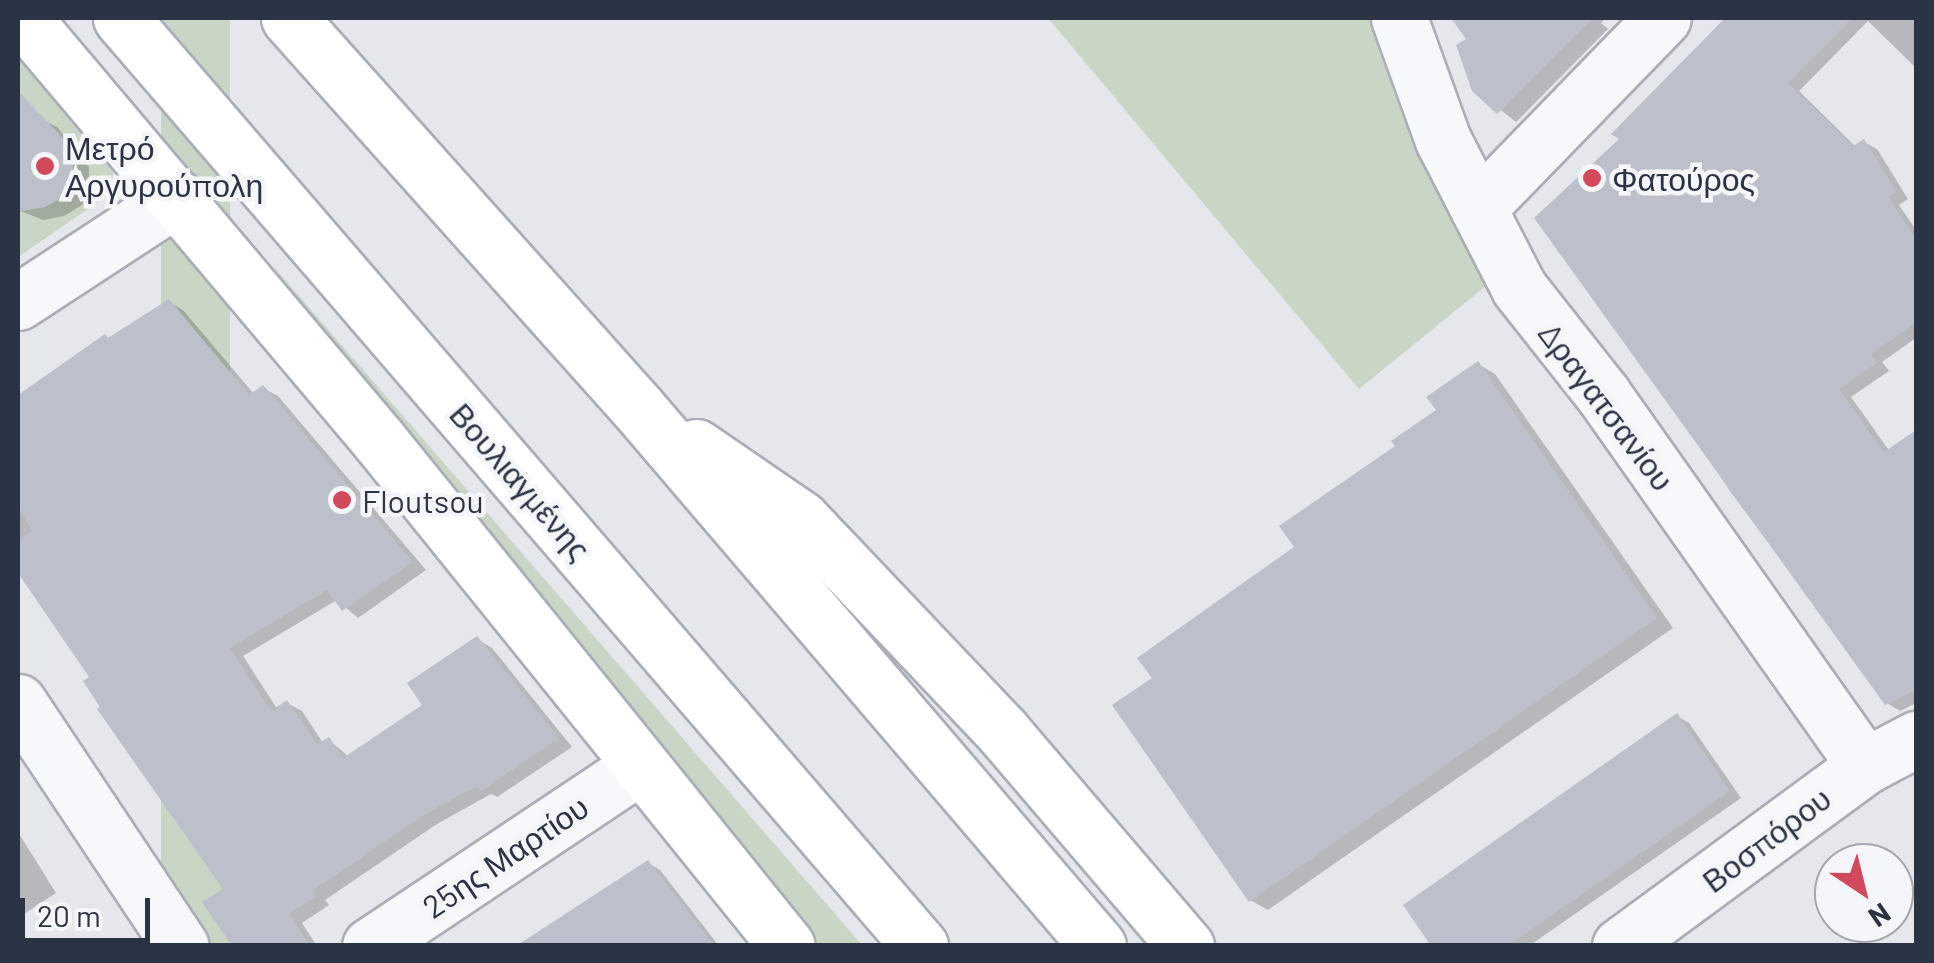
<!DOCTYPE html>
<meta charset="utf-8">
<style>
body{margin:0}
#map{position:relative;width:1934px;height:963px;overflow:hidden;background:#e4e7ec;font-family:Barlow,sans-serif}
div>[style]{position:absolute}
.green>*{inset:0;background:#c9d6c5;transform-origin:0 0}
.shadow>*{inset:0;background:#0003}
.building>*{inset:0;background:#bbc0ca}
.roads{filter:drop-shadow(2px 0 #a9aeb7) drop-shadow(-2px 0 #a9aeb7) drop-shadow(0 2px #a9aeb7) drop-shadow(0 -2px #a9aeb7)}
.minor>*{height:55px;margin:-27.5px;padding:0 27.5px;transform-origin:27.5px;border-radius:27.5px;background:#f7f8fa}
.major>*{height:55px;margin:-27.5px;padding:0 27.5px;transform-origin:27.5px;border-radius:27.5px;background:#fff}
.dots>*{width:28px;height:28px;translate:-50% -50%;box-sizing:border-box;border:5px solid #f4f6f9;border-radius:50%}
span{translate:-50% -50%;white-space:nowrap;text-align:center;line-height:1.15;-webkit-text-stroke:9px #f4f6f9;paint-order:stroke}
.poi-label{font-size:32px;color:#2b3445}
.left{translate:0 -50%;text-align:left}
.street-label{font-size:32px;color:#2b3445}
.frame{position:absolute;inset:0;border:20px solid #2b3445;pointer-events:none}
.north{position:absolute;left:1814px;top:843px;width:100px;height:100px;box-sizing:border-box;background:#f4f6f9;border:2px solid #a4a8b1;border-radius:50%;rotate:145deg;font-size:28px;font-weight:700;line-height:40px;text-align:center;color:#2b3445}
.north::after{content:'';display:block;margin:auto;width:35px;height:45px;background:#d1495b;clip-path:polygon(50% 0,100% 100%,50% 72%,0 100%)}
.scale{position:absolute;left:20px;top:898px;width:130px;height:45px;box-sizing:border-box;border:5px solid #2b3445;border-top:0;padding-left:12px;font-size:30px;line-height:35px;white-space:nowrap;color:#2b3445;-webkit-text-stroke:8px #f4f6f9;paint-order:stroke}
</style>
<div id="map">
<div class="green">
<i style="left:161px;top:18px;width:69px;height:1226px"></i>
<i style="clip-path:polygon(1048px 18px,1380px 18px,1449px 215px,1492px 281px,1359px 389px)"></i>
<i style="clip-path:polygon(18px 47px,109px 156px,113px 173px,111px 193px,18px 257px)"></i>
<i style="clip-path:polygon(273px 266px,862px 945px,815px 945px,555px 628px)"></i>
</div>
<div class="shadow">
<i style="clip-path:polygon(1454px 18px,1606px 18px,1601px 23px,1608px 29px,1516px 122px,1474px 89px,1469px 40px)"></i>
<i style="clip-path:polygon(1727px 18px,1916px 18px,1916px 68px,1868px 21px,1799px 91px,1856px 147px,1864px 142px,1877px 149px,1908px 199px,1899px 205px,1916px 230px,1916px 338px,1882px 362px,1889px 371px,1851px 397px,1908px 477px,1836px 543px,1916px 508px,1916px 703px,1900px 711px,1887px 703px,1730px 491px,1639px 355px,1623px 139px)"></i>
<i style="clip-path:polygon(18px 107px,57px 127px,89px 167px,89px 188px,82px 205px,64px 216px,43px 220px,18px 210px)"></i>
<i style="clip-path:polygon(169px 302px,183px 310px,254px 394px,263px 388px,278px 396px,426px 570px,358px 618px,337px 600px,243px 656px,278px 710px,287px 703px,302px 711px,323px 743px,329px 740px,349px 757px,426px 705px,477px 639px,492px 648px,572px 747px,497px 797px,491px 794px,437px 824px,325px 900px,329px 905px,302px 923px,317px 946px,235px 946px,227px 889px,18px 566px,18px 396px,105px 336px,111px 340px)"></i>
<i style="clip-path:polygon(1478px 364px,1495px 374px,1673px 628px,1268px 910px,1250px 900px,1297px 548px,1439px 410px)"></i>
<i style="clip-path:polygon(1677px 716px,1689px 723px,1741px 798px,1529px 946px,1434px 946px)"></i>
<i style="clip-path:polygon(18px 832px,56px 893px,18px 918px)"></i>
<i style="clip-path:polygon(648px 863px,660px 870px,719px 946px,521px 946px)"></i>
<i style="clip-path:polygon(57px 939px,68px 946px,18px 946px,18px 941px)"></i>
</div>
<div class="building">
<i style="clip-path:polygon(1451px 18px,1593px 18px,1497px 114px,1472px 91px,1456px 45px,1466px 39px)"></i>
<i style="clip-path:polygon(1725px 18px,1852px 18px,1788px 83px,1853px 146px,1864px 139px,1897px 192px,1888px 197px,1916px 239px,1916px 323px,1871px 354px,1877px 363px,1839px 389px,1884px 452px,1916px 430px,1916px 690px,1885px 705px,1534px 218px,1619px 139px,1611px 134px)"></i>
<i style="clip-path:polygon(18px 91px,60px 135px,73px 155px,73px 177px,65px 196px,45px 207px,18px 212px)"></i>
<i style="clip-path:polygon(169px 299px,249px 395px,263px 385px,413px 562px,342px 611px,327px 590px,230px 648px,271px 711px,287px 700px,317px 744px,329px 737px,343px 758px,422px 705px,407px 683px,477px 636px,559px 738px,481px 791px,477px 786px,422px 816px,312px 891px,316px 897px,289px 914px,310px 946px,232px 946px,202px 902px,223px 889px,97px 709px,100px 707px,83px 681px,89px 677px,18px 573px,18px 541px,32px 531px,18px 507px,18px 395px,105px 334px,108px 338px)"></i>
<i style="clip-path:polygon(1478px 361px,1657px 618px,1249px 902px,1112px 705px,1152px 678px,1137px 658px,1294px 547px,1279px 526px,1395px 446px,1391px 441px,1436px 410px,1426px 397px)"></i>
<i style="clip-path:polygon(1677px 713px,1730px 791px,1508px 946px,1431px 946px,1403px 905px)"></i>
<i style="clip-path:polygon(648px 860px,715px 946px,516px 946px)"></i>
</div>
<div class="roads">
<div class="minor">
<i style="left:1399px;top:18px;width:130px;rotate:70.2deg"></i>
<i style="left:1443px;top:140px;width:166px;rotate:62.8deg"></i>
<i style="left:1519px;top:288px;width:134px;rotate:51.7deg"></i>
<i style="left:1602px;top:393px;width:456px;rotate:54.8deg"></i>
<i style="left:1478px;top:208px;width:265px;rotate:-45.8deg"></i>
<i style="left:18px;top:302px;width:190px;rotate:-33.2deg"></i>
<i style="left:18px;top:702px;width:293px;rotate:56.3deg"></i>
<i style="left:370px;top:946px;width:324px;rotate:-33.7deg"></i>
<i style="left:1620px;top:946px;width:304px;rotate:-36.3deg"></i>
<i style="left:1865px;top:766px;width:58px;rotate:-27.9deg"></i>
</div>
<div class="major">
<i style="left:23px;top:18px;width:551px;rotate:49.86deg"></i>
<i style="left:378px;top:439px;width:651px;rotate:51.11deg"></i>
<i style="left:121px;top:18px;width:1225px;rotate:49.27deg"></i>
<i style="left:289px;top:18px;width:523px;rotate:48.18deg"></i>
<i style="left:638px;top:408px;width:708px;rotate:49.47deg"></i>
<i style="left:696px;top:447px;width:127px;rotate:34.4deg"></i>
<i style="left:801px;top:519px;width:294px;rotate:46.5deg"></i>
<i style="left:1003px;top:732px;width:282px;rotate:49.5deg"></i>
</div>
</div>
<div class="dots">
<i style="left:45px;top:166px;background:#d1495b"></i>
<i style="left:1592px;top:178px;background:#d1495b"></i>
<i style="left:342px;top:500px;background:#d1495b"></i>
</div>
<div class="poi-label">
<span class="left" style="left:65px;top:166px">Μετρό<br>Αργυρούπολη</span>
<span class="left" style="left:1612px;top:178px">Φατούρος</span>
<span class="left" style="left:362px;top:500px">Floutsou</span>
</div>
<div class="street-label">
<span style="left:1607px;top:406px;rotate:53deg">Δραγατσανίου</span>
<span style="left:521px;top:481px;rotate:49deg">Βουλιαγμένης</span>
<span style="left:1766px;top:839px;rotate:-37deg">Βοσπόρου</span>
<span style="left:505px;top:856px;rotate:-34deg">25ης Μαρτίου</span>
</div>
<div class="frame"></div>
<div class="north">N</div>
<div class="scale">20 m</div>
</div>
